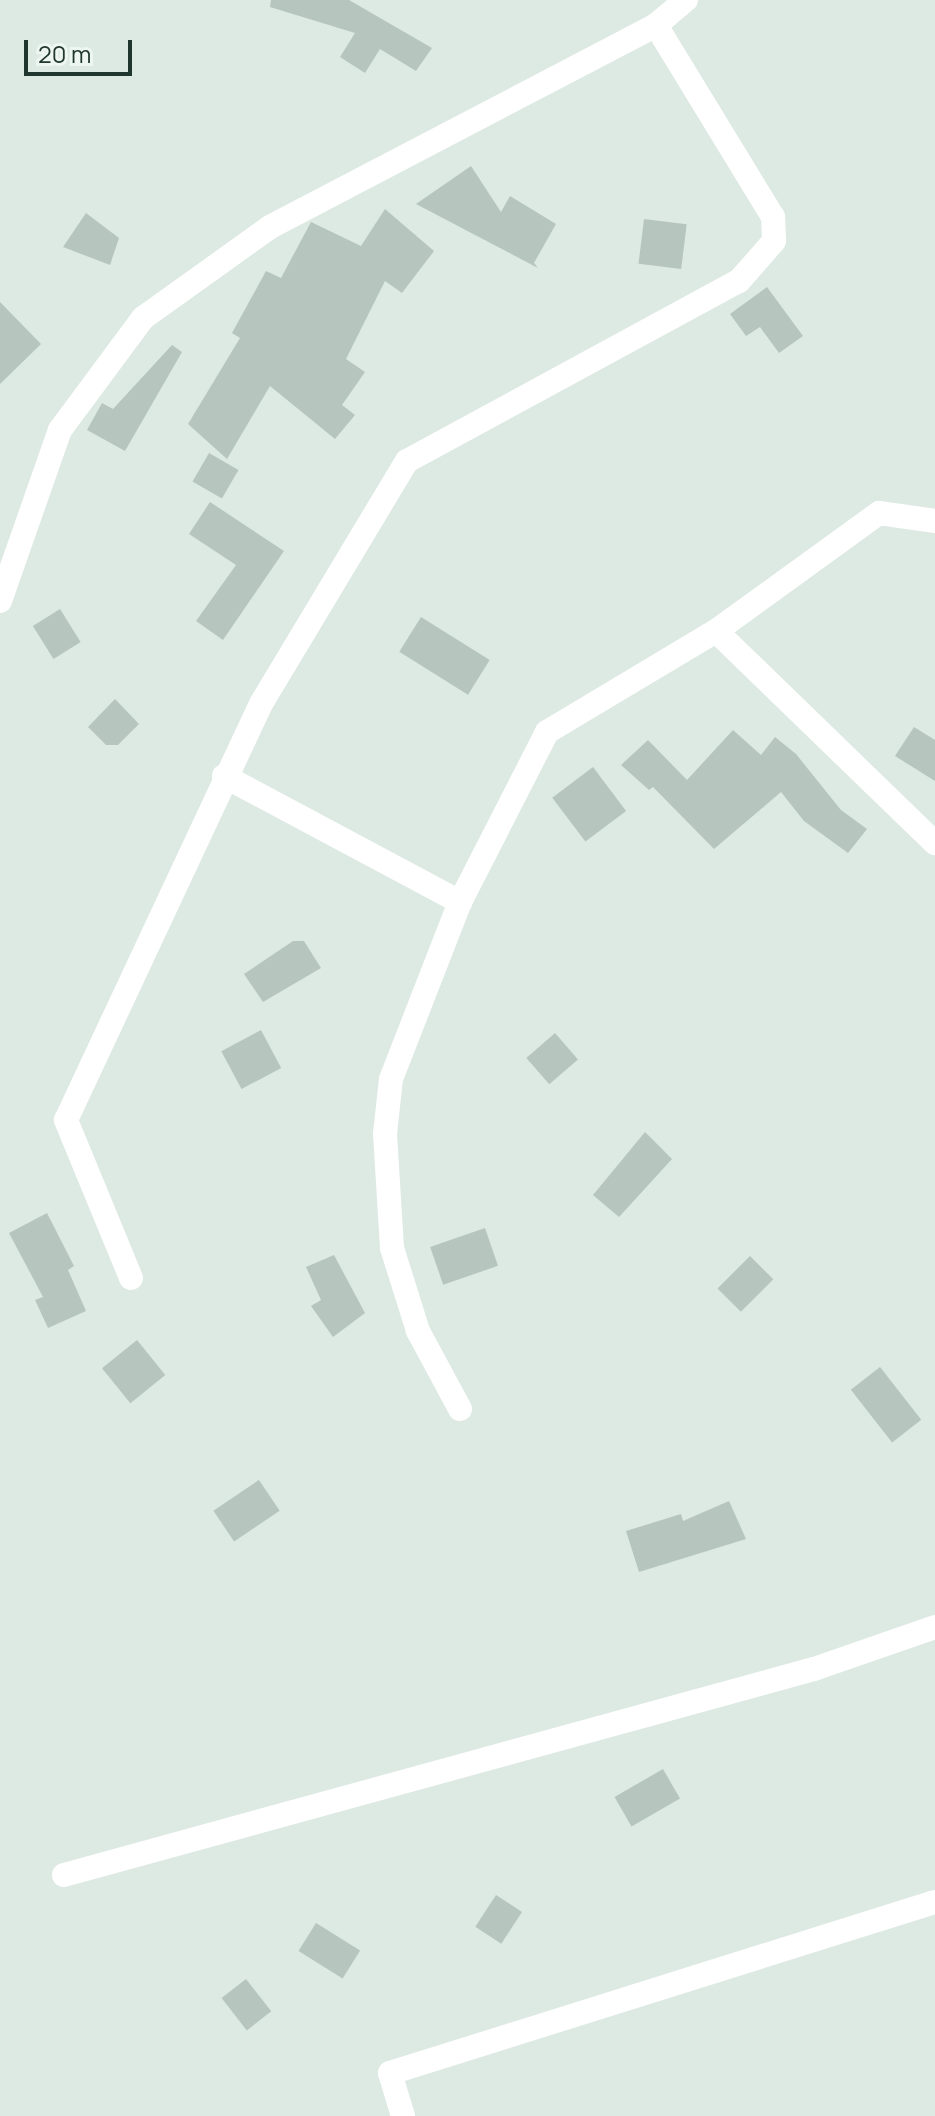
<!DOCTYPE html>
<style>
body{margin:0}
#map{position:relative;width:935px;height:2116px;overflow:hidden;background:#dde9e3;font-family:Manrope,sans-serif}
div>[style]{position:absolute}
.building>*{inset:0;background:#b6c6be;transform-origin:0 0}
.minor>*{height:24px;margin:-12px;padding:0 12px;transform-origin:12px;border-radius:12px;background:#fff}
span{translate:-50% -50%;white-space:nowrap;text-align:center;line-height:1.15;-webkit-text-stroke:6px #edf6f1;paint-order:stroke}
.scale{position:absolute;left:24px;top:40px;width:108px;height:36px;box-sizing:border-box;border:4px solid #20372f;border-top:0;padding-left:10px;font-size:24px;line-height:28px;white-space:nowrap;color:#20372f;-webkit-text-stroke:6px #edf6f1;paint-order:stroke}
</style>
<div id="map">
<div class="building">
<i style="clip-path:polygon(271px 0,349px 0,432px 48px,416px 71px,380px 49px,365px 73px,340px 57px,355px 33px,270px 7px)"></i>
<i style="clip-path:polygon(471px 166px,501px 212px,510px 196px,556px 224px,534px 263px,538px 268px,416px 204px)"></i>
<i style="clip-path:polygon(385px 209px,434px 251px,402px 293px,385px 281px,346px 359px,365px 372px,342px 405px,355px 415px,335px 439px,270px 386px,227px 459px,188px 424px,240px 338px,232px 333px,266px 271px,281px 278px,311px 222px,361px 246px)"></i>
<i style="clip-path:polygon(86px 213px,119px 238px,110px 265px,63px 247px)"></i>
<i style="left:644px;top:219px;width:43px;height:45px;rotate:7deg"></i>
<i style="clip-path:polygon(767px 287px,803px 336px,779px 353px,760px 327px,746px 336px,730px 314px)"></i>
<i style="clip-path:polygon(0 302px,41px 344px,0 384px)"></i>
<i style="clip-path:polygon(172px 345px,182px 352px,125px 451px,87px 430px,102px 403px,113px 409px)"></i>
<i style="left:209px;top:453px;width:34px;height:33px;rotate:30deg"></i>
<i style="clip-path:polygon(210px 502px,284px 551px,223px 640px,196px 621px,236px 565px,189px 534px)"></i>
<i style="left:60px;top:609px;width:39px;height:32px;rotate:58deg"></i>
<i style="left:421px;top:617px;width:81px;height:41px;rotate:32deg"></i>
<i style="clip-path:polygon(115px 699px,139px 724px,118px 745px,106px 745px,88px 727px)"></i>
<i style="clip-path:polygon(914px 727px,935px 740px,935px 781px,895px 756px)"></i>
<i style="clip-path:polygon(733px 730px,761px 755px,775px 737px,796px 754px,841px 810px,867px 829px,848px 853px,804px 821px,781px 792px,714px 849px,653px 787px,649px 790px,621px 765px,648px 740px,687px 780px)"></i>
<i style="left:593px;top:767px;width:55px;height:51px;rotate:53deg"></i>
<i style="clip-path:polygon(293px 941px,304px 941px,321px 968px,263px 1002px,244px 974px)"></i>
<i style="left:261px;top:1030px;width:43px;height:45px;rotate:62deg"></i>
<i style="left:555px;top:1033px;width:35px;height:38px;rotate:49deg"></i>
<i style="clip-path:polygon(645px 1132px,672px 1159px,619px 1217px,593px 1195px)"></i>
<i style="clip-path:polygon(47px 1213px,74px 1266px,68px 1270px,86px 1311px,48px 1328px,35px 1300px,43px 1297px,9px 1233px)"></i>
<i style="left:485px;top:1228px;width:40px;height:58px;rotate:71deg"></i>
<i style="clip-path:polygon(334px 1255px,365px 1313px,333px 1337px,311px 1306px,321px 1300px,306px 1267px)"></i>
<i style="left:750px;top:1256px;width:33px;height:46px;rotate:45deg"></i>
<i style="left:137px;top:1340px;width:45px;height:45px;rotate:51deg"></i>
<i style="left:880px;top:1367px;width:67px;height:37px;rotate:52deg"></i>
<i style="left:259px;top:1480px;width:37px;height:55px;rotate:56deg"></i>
<i style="clip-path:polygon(729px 1501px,746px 1539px,639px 1572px,626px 1531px,681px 1514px,683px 1521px)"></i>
<i style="left:663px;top:1769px;width:34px;height:56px;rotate:60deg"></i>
<i style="left:496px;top:1895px;width:31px;height:38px;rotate:33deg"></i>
<i style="left:316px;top:1923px;width:52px;height:33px;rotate:32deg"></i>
<i style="left:246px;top:1979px;width:41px;height:31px;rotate:52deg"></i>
</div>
<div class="minor">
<i style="left:0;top:601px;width:181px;rotate:-70.7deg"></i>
<i style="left:60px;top:430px;width:139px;rotate:-53.5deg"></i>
<i style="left:143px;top:318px;width:156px;rotate:-35.6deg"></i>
<i style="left:270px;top:227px;width:436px;rotate:-27.6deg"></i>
<i style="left:656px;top:25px;width:39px;rotate:-40deg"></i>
<i style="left:716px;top:631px;width:305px;rotate:44.1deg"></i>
<i style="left:224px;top:776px;width:268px;rotate:28.1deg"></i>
<i style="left:131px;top:1278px;width:171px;rotate:-112.4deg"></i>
<i style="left:66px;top:1120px;width:462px;rotate:-64.9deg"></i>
<i style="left:262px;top:702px;width:281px;rotate:-59deg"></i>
<i style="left:407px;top:461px;width:378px;rotate:-28.5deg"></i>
<i style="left:739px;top:281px;width:53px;rotate:-48.8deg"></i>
<i style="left:774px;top:241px;width:24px;rotate:-92deg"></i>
<i style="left:773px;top:217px;width:225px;rotate:-121.4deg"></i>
<i style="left:460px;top:1409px;width:89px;rotate:-118.3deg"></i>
<i style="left:418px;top:1331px;width:87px;rotate:-107.4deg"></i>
<i style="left:392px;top:1248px;width:114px;rotate:-93.5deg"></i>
<i style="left:385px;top:1134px;width:55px;rotate:-83.8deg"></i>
<i style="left:391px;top:1079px;width:190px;rotate:-68.7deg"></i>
<i style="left:460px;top:902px;width:191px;rotate:-62.9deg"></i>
<i style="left:547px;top:732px;width:197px;rotate:-30.9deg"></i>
<i style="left:716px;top:631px;width:201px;rotate:-35.9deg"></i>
<i style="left:879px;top:513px;width:57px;rotate:8.1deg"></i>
<i style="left:64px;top:1875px;width:778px;rotate:-15.36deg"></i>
<i style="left:814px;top:1669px;width:128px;rotate:-19.1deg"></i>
<i style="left:403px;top:2116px;width:45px;rotate:-106.8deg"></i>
<i style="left:390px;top:2073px;width:571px;rotate:-17.42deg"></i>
</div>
<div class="scale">20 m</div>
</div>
